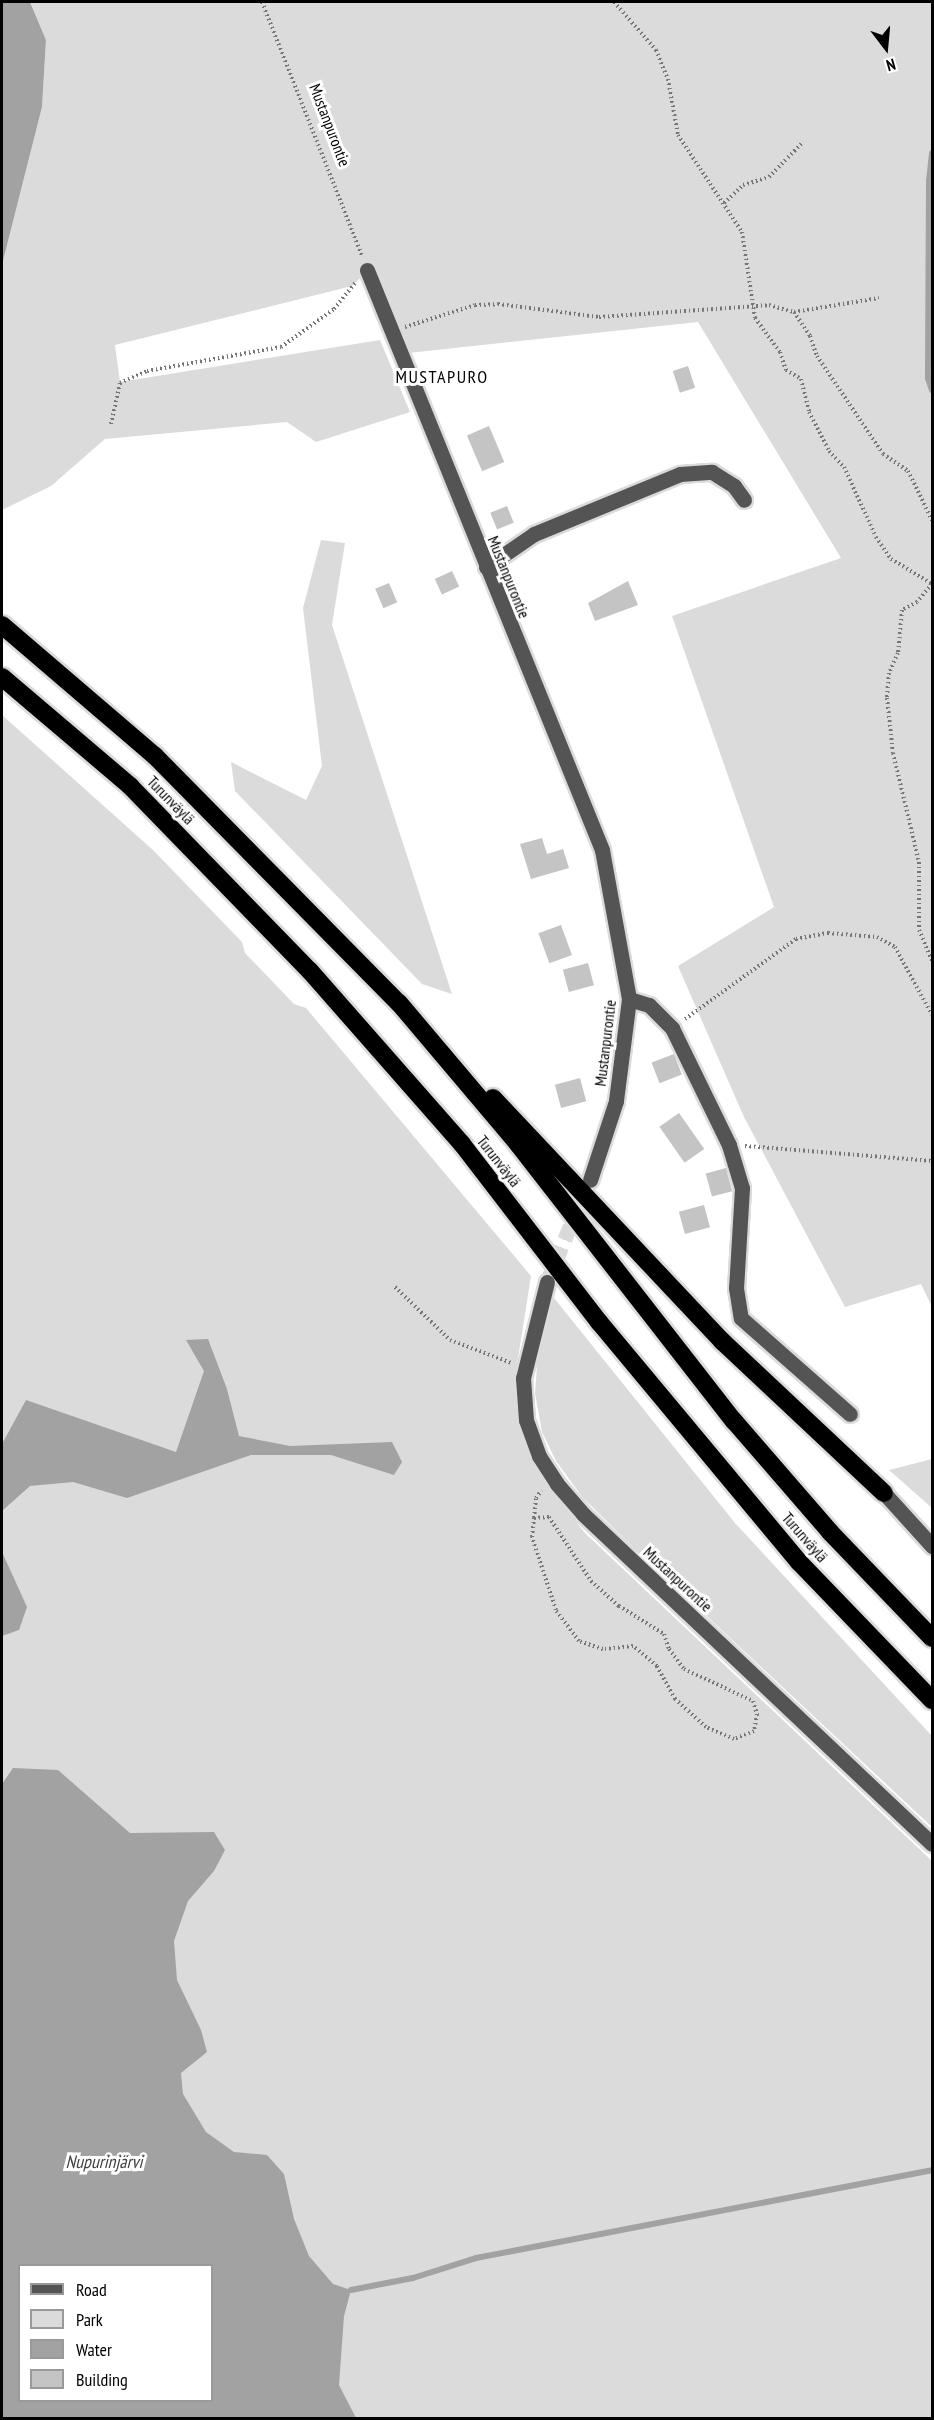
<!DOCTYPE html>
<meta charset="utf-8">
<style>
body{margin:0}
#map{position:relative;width:934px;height:2420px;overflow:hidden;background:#fff;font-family:"PT Sans Narrow",sans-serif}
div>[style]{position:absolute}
.green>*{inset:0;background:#dbdbdb}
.water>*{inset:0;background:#a2a2a2}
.stream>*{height:6px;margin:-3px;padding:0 3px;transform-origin:3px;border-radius:3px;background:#a2a2a2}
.building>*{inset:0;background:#c4c4c4;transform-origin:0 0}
.minor-tunnel>*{height:15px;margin-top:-7.5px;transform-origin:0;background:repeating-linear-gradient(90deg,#d9d9d9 0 15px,transparent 0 23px)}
.path>*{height:4px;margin-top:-2px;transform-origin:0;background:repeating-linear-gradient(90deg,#767676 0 1.5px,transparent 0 4.5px)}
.roads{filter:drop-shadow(2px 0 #dbdbdb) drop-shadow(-2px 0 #dbdbdb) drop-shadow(0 2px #dbdbdb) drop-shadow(0 -2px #dbdbdb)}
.minor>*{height:15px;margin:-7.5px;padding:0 7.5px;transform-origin:7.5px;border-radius:7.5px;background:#545454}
.highway>*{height:18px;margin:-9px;padding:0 9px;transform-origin:9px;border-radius:9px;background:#000}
span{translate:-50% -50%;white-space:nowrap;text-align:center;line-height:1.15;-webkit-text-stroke:6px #fff;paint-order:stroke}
.street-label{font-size:16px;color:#000}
.neighbourhood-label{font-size:18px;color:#000;letter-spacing:1.5px}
.water-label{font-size:18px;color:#434343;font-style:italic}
.frame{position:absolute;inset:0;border:3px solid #000;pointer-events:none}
.legend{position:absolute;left:18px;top:2264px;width:195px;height:138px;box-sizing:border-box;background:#fff;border:2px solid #999;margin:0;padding:8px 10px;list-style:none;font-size:18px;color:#000}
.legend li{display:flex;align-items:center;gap:12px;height:30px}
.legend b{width:30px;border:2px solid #999}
.north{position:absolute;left:856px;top:18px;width:60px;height:60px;-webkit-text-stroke:4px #fff;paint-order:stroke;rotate:164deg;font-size:16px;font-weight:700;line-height:24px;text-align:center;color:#000}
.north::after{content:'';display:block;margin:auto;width:21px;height:27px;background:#000;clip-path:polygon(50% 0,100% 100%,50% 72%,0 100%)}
</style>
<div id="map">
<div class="green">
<i style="clip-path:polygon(30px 2px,932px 2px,932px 1307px,921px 1284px,845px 1307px,744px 1117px,678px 966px,774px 907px,672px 616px,841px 558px,698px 322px,399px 354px,367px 271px,352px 286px,115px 345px,120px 382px,380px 340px,410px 412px,316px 442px,287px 422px,105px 439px,51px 486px,2px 510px,2px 265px,42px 107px,46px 40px)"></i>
<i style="clip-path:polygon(321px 540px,345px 543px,332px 625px,452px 994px,422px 984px,235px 791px,231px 762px,306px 800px,322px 766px,303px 608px)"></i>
<i style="clip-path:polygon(2px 715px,153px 850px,242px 942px,245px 953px,294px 1004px,306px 1008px,531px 1276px,514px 1384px,522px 1431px,541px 1477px,585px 1533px,932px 1861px,932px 2418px,282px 2418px,297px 2385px,2px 1895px)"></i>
<i style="clip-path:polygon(554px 1298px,735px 1523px,932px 1736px,932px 1827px,633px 1547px,583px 1498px,556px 1461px,542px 1432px,535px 1393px,539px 1340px)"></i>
<i style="clip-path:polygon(932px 1459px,932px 1508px,889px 1470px)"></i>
</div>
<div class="water">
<i style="clip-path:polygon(2px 2px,30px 2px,46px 40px,42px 107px,2px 265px)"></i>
<i style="clip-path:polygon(208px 1339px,227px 1389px,239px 1436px,290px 1446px,392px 1442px,402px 1462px,394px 1475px,331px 1455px,251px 1455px,127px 1498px,73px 1482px,30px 1486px,2px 1511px,2px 1444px,26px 1400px,176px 1452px,204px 1371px,186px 1340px)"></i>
<i style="clip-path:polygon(2px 1552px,27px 1607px,19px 1630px,2px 1636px)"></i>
<i style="clip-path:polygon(evenodd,13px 1768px,58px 1770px,130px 1833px,214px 1832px,225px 1850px,214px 1871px,188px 1901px,174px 1941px,177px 1980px,201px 2030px,207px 2052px,181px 2073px,183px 2094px,206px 2132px,234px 2152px,267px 2155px,284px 2174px,294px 2219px,309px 2256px,333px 2284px,351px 2290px,344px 2316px,339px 2385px,356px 2418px,2px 2418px,2px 1784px,13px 1768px,20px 2266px,212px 2266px,212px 2400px,20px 2400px,20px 2266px)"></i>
</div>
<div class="stream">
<i style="left:932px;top:153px;width:27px;rotate:96deg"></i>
<i style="left:929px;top:180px;width:198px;rotate:90.3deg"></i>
<i style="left:928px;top:378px;width:13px;rotate:72deg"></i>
<i style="left:351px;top:2290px;width:63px;rotate:-11deg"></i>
<i style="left:413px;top:2278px;width:66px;rotate:-17.6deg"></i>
<i style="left:476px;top:2258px;width:464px;rotate:-10.9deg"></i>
</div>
<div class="building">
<i style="left:688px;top:366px;width:23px;height:16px;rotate:72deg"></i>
<i style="left:489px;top:426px;width:39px;height:24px;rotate:67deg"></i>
<i style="left:507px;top:506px;width:18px;height:18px;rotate:68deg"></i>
<i style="left:452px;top:571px;width:17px;height:19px;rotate:65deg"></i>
<i style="clip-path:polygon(628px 581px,638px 605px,595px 621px,588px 603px)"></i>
<i style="left:389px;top:583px;width:21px;height:15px;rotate:67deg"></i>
<i style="clip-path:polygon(542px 838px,547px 854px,563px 849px,569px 868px,531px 879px,520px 844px)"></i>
<i style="left:561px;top:925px;width:32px;height:24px;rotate:70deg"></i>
<i style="left:588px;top:963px;width:23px;height:26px;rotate:75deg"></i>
<i style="left:674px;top:1054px;width:22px;height:24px;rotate:69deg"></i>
<i style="left:580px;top:1078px;width:24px;height:26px;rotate:75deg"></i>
<i style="left:679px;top:1113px;width:44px;height:24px;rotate:55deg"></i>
<i style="left:726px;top:1168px;width:24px;height:21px;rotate:75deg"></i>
<i style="left:704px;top:1205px;width:23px;height:26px;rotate:75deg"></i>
</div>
<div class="minor-tunnel">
<i style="left:547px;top:1282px;width:104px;rotate:-67.4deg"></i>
</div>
<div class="path">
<i style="left:262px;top:2px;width:273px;rotate:68.5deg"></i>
<i style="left:614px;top:2px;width:64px;rotate:48.8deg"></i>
<i style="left:656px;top:50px;width:31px;rotate:68deg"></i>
<i style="left:668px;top:79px;width:57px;rotate:79.9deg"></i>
<i style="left:678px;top:135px;width:116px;rotate:56.6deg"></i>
<i style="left:742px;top:232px;width:87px;rotate:81.4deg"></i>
<i style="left:755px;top:318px;width:42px;rotate:53.7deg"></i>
<i style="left:780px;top:352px;width:19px;rotate:72deg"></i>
<i style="left:786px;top:370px;width:17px;rotate:31deg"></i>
<i style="left:801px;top:379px;width:34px;rotate:76deg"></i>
<i style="left:809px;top:412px;width:44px;rotate:62.9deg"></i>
<i style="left:829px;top:451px;width:22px;rotate:47deg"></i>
<i style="left:844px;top:467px;width:77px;rotate:65.4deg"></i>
<i style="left:876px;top:537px;width:27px;rotate:56deg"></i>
<i style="left:891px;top:559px;width:48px;rotate:31.4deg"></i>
<i style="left:724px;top:203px;width:26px;rotate:-43deg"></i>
<i style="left:743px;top:185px;width:27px;rotate:-17deg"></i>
<i style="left:769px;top:177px;width:49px;rotate:-45.8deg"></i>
<i style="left:794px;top:312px;width:86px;rotate:-9.4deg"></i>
<i style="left:405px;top:327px;width:73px;rotate:-17.4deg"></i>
<i style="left:475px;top:305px;width:23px;rotate:-2deg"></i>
<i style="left:498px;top:304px;width:102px;rotate:7.3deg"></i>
<i style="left:599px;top:317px;width:170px;rotate:-4deg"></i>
<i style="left:769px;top:305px;width:26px;rotate:16deg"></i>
<i style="left:794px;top:312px;width:29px;rotate:56deg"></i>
<i style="left:810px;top:336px;width:21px;rotate:71deg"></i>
<i style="left:817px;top:356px;width:118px;rotate:56deg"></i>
<i style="left:883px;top:454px;width:30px;rotate:34deg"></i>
<i style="left:908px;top:471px;width:55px;rotate:63.9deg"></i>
<i style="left:111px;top:424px;width:42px;rotate:-77.6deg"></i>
<i style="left:120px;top:383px;width:30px;rotate:-24deg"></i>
<i style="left:147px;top:371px;width:136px;rotate:-10.2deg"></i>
<i style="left:281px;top:347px;width:65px;rotate:-35.6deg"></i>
<i style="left:334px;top:309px;width:35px;rotate:-51deg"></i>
<i style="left:932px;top:584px;width:23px;rotate:130deg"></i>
<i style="left:917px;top:602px;width:17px;rotate:152deg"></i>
<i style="left:902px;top:610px;width:43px;rotate:95.3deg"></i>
<i style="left:898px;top:653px;width:22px;rotate:114deg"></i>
<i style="left:889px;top:673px;width:25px;rotate:95deg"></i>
<i style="left:887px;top:698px;width:55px;rotate:83.8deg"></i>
<i style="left:893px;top:753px;width:112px;rotate:76.6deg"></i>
<i style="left:919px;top:862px;width:68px;rotate:90deg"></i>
<i style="left:919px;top:930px;width:34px;rotate:67deg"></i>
<i style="left:685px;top:1019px;width:137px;rotate:-35.8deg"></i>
<i style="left:796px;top:939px;width:33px;rotate:-11deg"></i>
<i style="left:828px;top:933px;width:49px;rotate:4.7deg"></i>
<i style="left:877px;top:937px;width:21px;rotate:29deg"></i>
<i style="left:895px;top:947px;width:77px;rotate:61.4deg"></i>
<i style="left:745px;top:1146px;width:188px;rotate:4.6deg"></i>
<i style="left:395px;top:1287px;width:76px;rotate:43.9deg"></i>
<i style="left:450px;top:1340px;width:66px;rotate:20.4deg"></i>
<i style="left:549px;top:1517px;width:77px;rotate:56.7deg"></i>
<i style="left:591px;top:1581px;width:38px;rotate:42deg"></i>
<i style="left:619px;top:1606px;width:53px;rotate:31.9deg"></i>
<i style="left:664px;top:1634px;width:16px;rotate:72deg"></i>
<i style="left:669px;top:1649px;width:25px;rotate:53deg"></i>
<i style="left:684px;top:1669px;width:76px;rotate:24.9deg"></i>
<i style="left:753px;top:1701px;width:14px;rotate:73deg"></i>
<i style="left:757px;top:1714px;width:17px;rotate:100deg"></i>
<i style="left:754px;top:1731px;width:22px;rotate:158deg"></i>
<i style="left:734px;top:1739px;width:30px;rotate:-157deg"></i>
<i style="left:706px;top:1727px;width:42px;rotate:-137.9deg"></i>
<i style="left:675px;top:1699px;width:38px;rotate:-119deg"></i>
<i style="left:657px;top:1666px;width:31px;rotate:-140deg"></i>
<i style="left:633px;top:1646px;width:30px;rotate:174deg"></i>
<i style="left:603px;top:1649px;width:25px;rotate:-162deg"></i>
<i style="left:579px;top:1641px;width:39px;rotate:-127deg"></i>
<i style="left:556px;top:1610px;width:77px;rotate:-108.2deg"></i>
<i style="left:532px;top:1537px;width:19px;rotate:-84deg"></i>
<i style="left:534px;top:1518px;width:15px;rotate:-4deg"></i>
<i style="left:534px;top:1518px;width:20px;rotate:-84deg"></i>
<i style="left:536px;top:1498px;width:9px;rotate:-54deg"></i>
</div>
<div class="roads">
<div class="minor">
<i style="left:367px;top:270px;width:626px;rotate:67.94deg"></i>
<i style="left:602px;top:850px;width:151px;rotate:79.7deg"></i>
<i style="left:629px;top:999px;width:103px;rotate:97.3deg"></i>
<i style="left:616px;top:1101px;width:83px;rotate:108.2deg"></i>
<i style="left:486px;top:567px;width:58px;rotate:-34.5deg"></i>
<i style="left:534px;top:534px;width:158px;rotate:-22.3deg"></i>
<i style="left:680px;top:474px;width:32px;rotate:-4deg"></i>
<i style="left:712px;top:472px;width:26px;rotate:32deg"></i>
<i style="left:734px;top:486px;width:17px;rotate:54deg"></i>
<i style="left:629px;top:999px;width:21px;rotate:17deg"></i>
<i style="left:649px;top:1005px;width:33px;rotate:45deg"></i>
<i style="left:672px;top:1028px;width:130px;rotate:64deg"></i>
<i style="left:729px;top:1145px;width:45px;rotate:73.2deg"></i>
<i style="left:742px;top:1188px;width:100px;rotate:93.4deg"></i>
<i style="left:736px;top:1288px;width:30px;rotate:81deg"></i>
<i style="left:741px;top:1318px;width:145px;rotate:41.4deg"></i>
<i style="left:547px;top:1282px;width:99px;rotate:104deg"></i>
<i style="left:523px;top:1378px;width:42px;rotate:85.9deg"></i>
<i style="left:526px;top:1420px;width:38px;rotate:70deg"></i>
<i style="left:539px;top:1456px;width:33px;rotate:57deg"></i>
<i style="left:557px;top:1484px;width:40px;rotate:49deg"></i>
<i style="left:583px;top:1514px;width:480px;rotate:43.4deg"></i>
<i style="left:884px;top:1493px;width:72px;rotate:47.8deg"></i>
</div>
<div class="highway">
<i style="left:2px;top:625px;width:201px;rotate:40.6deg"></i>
<i style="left:155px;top:756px;width:347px;rotate:45.4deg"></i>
<i style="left:399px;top:1003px;width:185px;rotate:49.8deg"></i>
<i style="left:518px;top:1144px;width:351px;rotate:52.1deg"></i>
<i style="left:734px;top:1421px;width:147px;rotate:49.1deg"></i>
<i style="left:830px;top:1532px;width:147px;rotate:46.1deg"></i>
<i style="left:2px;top:677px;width:168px;rotate:40.4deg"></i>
<i style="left:130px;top:786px;width:258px;rotate:45.8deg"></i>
<i style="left:310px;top:971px;width:230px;rotate:48.7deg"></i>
<i style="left:462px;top:1144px;width:225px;rotate:52.4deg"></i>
<i style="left:599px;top:1322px;width:312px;rotate:50.2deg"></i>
<i style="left:799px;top:1562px;width:192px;rotate:46.1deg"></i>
<i style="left:493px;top:1098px;width:334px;rotate:46.7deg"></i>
<i style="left:722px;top:1341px;width:222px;rotate:43.2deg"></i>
</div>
</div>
<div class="street-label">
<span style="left:330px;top:125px;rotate:69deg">Mustanpurontie</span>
<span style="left:509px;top:577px;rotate:68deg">Mustanpurontie</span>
<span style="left:171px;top:800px;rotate:46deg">Turunväylä</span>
<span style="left:605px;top:1043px;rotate:-83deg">Mustanpurontie</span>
<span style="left:499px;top:1161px;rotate:52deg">Turunväylä</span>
<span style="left:805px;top:1537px;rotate:49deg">Turunväylä</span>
<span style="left:678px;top:1579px;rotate:43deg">Mustanpurontie</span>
</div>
<div class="neighbourhood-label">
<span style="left:442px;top:377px">MUSTAPURO</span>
</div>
<div class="water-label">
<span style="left:104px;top:2162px">Nupurinjärvi</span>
</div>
<div class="frame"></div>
<ul class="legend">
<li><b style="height:8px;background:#545454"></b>Road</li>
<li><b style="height:16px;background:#dbdbdb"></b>Park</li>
<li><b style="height:16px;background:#a2a2a2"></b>Water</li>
<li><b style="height:16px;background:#c4c4c4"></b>Building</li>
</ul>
<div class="north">N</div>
</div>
